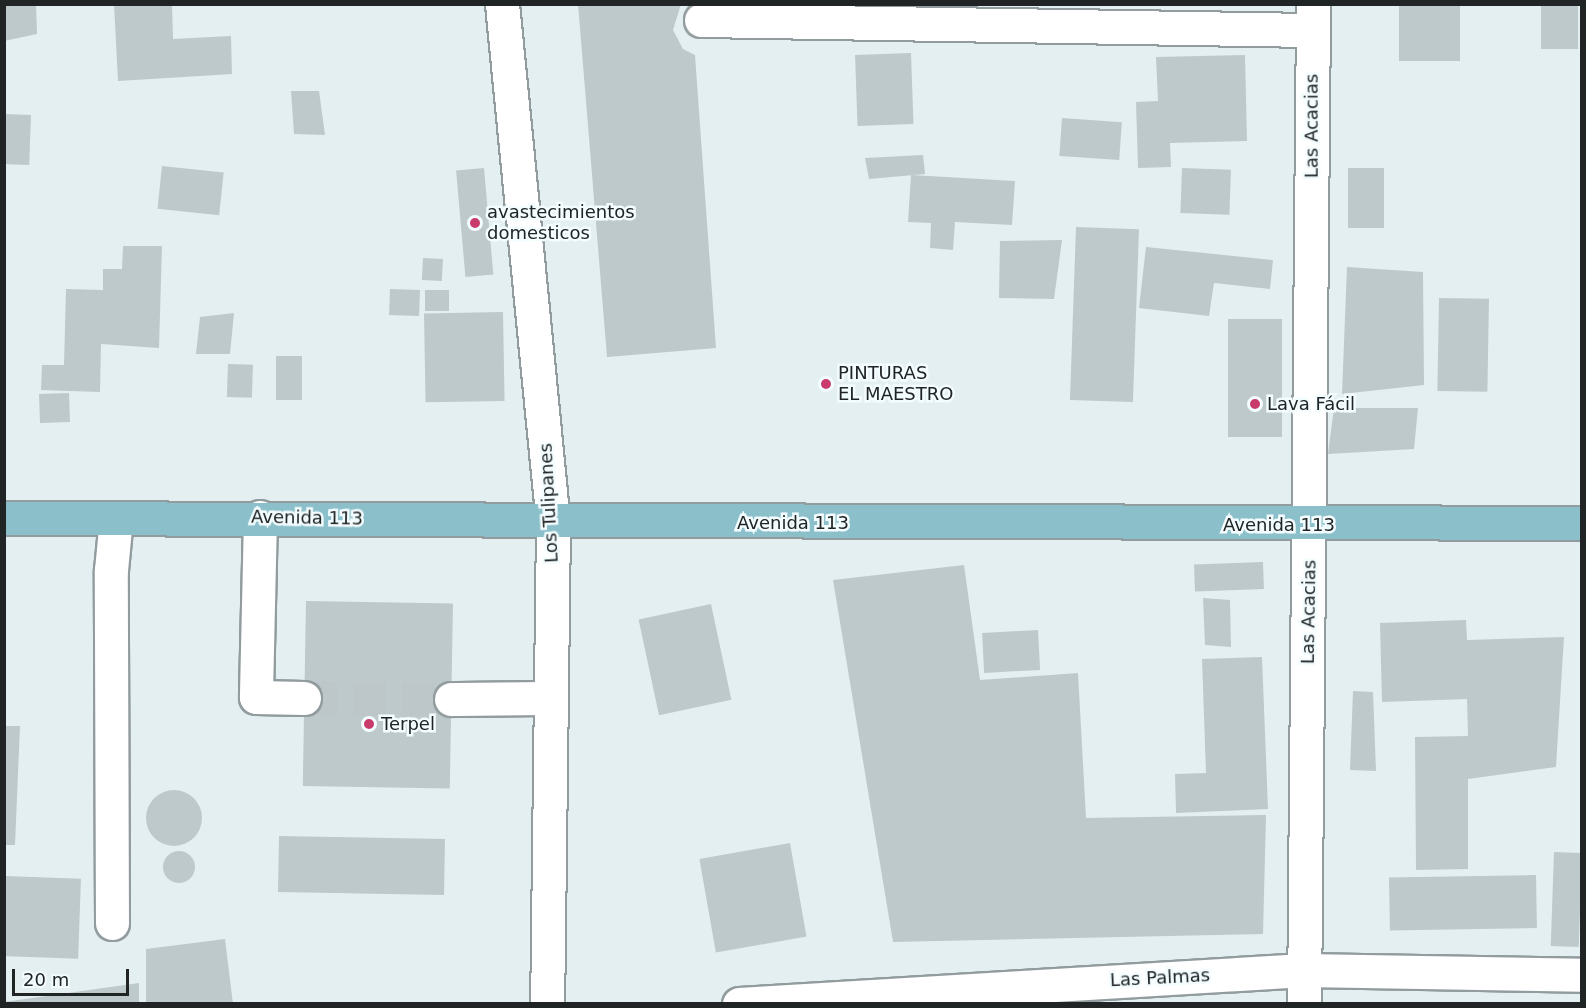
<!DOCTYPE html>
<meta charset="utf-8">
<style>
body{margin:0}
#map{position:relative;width:1586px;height:1008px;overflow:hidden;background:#e4eff2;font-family:"DejaVu Sans",sans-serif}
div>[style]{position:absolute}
.building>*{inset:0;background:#bec9cb;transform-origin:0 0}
.round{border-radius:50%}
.minor-tunnel>*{height:33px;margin-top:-16.5px;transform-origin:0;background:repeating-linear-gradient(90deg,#bdc6c9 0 33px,transparent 0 49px)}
.roads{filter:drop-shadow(2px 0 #929c9f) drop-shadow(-2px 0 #929c9f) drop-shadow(0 2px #929c9f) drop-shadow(0 -2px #929c9f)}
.minor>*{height:33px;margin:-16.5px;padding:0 16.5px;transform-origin:16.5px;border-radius:16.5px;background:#fff}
.major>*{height:33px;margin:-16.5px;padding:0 16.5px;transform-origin:16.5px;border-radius:16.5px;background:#8bc0cb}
.dots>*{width:16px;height:16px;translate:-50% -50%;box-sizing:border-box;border:3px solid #f3fcfe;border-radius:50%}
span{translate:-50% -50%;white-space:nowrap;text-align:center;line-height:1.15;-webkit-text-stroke:5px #f3fcfe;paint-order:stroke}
.street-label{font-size:18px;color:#202425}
.poi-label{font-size:18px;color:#202425}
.left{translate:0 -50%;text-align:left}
.frame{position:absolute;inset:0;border:6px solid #202425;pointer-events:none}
.scale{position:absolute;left:12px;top:969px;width:117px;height:27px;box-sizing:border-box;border:3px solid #202425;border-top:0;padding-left:8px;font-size:18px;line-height:21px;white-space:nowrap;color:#202425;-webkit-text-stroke:4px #f3fcfe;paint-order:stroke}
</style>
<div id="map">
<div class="building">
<i style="clip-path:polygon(4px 4px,36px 4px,37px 34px,4px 41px)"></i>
<i style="clip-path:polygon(114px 4px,172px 4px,173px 39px,231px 36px,232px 74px,118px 81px)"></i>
<i style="clip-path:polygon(578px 4px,681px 4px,673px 30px,683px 49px,695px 55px,716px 348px,607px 357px)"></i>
<i style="left:1399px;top:4px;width:61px;height:57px"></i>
<i style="left:1541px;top:4px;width:37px;height:45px"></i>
<i style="left:911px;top:53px;width:71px;height:56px;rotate:88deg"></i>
<i style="clip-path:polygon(1245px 55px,1247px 141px,1170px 143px,1171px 167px,1138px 168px,1136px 102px,1158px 101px,1156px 57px)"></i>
<i style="clip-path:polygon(291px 91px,319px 91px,325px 135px,294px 134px)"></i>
<i style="left:4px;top:114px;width:27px;height:50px;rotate:2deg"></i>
<i style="left:1062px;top:118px;width:60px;height:38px;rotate:4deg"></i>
<i style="clip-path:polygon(923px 155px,925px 174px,869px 179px,865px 158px)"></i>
<i style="left:162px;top:166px;width:62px;height:43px;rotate:6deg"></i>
<i style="left:484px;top:168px;width:107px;height:28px;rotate:85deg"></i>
<i style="left:1182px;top:168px;width:49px;height:45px;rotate:2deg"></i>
<i style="left:1348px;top:168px;width:36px;height:60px"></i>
<i style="clip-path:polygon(911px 175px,1015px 181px,1012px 225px,955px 222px,953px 250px,930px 248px,931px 223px,908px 222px)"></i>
<i style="left:1076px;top:227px;width:63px;height:173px;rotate:2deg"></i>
<i style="clip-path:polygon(1062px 240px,1054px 299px,999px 298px,1000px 241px)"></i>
<i style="clip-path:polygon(123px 246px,162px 246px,159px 348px,101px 344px,100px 392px,41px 390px,42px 365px,64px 365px,66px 289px,103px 290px,103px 269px,122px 269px)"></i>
<i style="clip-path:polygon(1146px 247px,1273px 260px,1270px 289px,1214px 283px,1209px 316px,1139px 308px)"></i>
<i style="left:423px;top:258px;width:20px;height:22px;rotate:3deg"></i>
<i style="clip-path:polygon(1347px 267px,1423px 272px,1424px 385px,1342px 394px)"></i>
<i style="left:390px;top:289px;width:30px;height:26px;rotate:2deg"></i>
<i style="left:425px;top:290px;width:24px;height:21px"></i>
<i style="left:1439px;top:298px;width:50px;height:93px;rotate:1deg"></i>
<i style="left:503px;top:312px;width:89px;height:79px;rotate:89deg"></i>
<i style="clip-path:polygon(234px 313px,230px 354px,196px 354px,200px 317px)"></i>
<i style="left:1228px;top:319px;width:54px;height:118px"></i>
<i style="left:276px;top:356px;width:26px;height:44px"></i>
<i style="left:228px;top:364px;width:25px;height:33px;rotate:2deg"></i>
<i style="left:69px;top:393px;width:29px;height:30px;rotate:88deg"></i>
<i style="clip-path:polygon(1334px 408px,1418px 408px,1414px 449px,1328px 454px)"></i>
<i style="left:1263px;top:562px;width:27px;height:69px;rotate:88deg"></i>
<i style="clip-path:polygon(964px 565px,980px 680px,1078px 673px,1086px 818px,1266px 815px,1263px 934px,893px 942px,833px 580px)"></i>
<i style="clip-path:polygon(1203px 598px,1230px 600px,1231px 647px,1205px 645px)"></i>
<i style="left:306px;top:601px;width:147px;height:185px;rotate:1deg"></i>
<i style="left:711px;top:604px;width:98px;height:74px;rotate:78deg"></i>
<i style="clip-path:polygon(1466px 620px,1467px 640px,1564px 637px,1556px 767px,1468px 779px,1468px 869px,1416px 870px,1415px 737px,1468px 736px,1467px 699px,1382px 702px,1380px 623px)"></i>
<i style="left:1038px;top:630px;width:40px;height:56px;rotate:87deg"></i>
<i style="clip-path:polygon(1262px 657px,1268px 809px,1176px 813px,1175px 774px,1206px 773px,1202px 659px)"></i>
<i style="clip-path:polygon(1353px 691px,1373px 692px,1376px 771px,1350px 770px)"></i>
<i style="clip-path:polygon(4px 726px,20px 726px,15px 845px,4px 845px)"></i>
<i class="round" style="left:146px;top:790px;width:56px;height:56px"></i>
<i style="left:279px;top:836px;width:166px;height:56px;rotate:1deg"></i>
<i style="left:790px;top:843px;width:95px;height:92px;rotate:80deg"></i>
<i class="round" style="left:163px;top:851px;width:32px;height:32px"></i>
<i style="left:1554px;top:852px;width:28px;height:94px;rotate:2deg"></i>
<i style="left:1536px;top:875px;width:53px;height:147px;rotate:89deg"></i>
<i style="left:4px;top:876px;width:77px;height:80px;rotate:2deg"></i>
<i style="clip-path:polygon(225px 939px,233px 1004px,146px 1004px,146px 949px)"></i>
<i style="clip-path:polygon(139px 983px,139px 1004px,4px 1004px,4px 1002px)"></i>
</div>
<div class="minor-tunnel">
<i style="left:304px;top:698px;width:147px;rotate:0.4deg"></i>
</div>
<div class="roads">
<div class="minor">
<i style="left:502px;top:4px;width:521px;rotate:84.39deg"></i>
<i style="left:553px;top:523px;width:481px;rotate:90.7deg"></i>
<i style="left:701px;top:20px;width:611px;rotate:0.94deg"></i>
<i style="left:260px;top:517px;width:180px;rotate:91.3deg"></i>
<i style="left:256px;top:697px;width:48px;rotate:1.2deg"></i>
<i style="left:451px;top:699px;width:99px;rotate:-0.6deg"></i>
<i style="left:112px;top:923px;width:353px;rotate:-90.2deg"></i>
<i style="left:111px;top:570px;width:52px;rotate:-84.5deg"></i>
<i style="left:739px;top:1004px;width:566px;rotate:-3.44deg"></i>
<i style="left:1304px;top:970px;width:278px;rotate:1deg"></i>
<i style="left:1304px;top:1004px;width:1000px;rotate:-89.48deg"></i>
</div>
<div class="major">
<i style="left:4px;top:518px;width:1578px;rotate:0.18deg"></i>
</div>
</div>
<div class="dots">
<i style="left:475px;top:223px;background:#c83b6b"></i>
<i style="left:826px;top:384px;background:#c83b6b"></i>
<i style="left:1255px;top:404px;background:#c83b6b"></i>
<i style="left:369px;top:724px;background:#c83b6b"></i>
</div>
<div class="street-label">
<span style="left:1312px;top:126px;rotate:-90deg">Las Acacias</span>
<span style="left:549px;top:503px;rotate:-93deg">Los Tulipanes</span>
<span style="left:307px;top:518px;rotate:1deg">Avenida 113</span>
<span style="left:793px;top:523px">Avenida 113</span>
<span style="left:1279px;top:525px">Avenida 113</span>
<span style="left:1309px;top:612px;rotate:-89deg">Las Acacias</span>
<span style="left:1160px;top:978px;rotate:-3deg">Las Palmas</span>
</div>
<div class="poi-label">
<span class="left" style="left:487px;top:223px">avastecimientos<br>domesticos</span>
<span class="left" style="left:838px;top:384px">PINTURAS<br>EL MAESTRO</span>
<span class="left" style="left:1267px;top:404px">Lava Fácil</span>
<span class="left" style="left:381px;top:724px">Terpel</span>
</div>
<div class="frame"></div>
<div class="scale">20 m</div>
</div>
